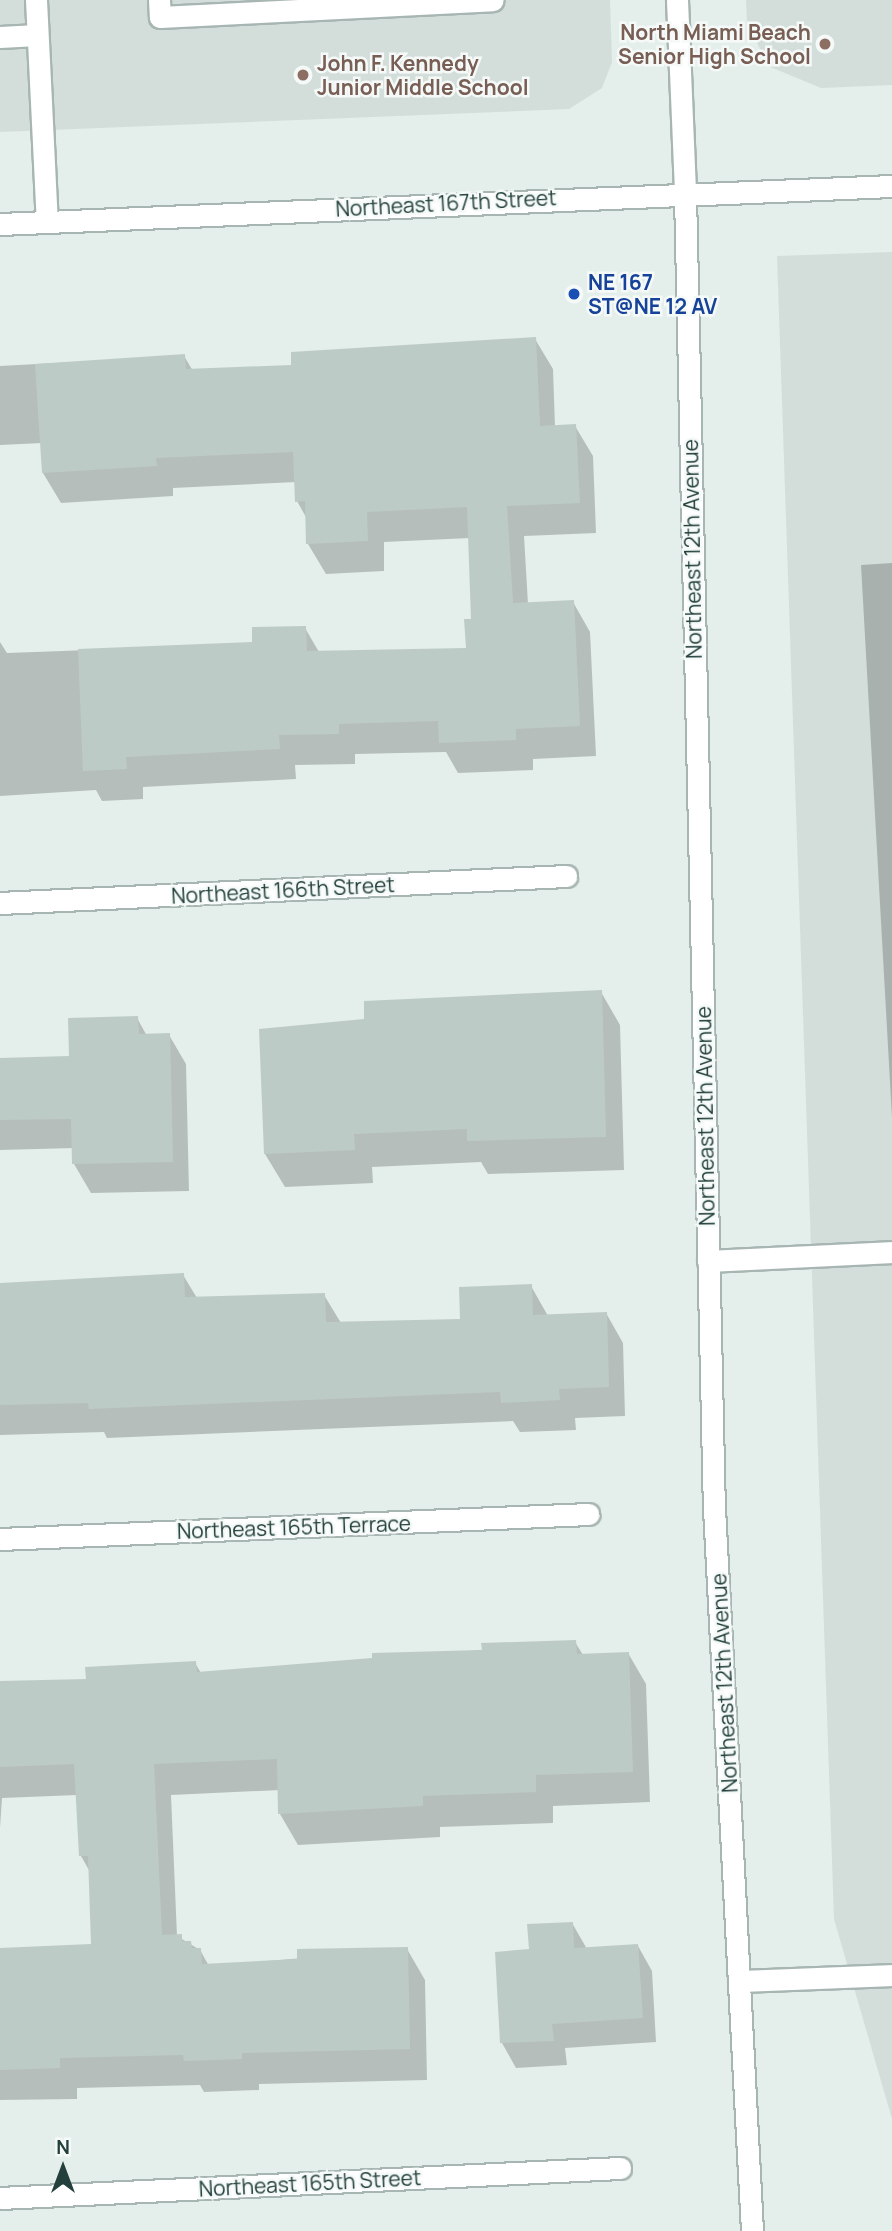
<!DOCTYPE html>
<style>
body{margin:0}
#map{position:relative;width:892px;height:2231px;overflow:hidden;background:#e4eeeb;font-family:Manrope,sans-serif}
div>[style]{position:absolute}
.built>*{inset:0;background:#d3deda}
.shadow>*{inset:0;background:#0003}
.building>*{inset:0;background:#bdcbc7}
.roads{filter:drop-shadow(2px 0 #a7b6b3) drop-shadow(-2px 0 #a7b6b3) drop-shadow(0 2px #a7b6b3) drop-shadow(0 -2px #a7b6b3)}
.service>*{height:21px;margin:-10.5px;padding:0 10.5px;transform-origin:10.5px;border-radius:10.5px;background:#fff}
.minor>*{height:21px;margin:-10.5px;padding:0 10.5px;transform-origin:10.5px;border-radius:10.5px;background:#fff}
.tertiary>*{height:21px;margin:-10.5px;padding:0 10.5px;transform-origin:10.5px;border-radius:10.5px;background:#fff}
.dots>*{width:19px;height:19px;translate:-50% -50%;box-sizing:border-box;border:4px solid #f5faf8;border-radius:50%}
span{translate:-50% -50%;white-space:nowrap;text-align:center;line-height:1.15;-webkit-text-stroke:5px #f5faf8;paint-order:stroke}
.education-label{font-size:21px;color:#785e54;font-weight:700}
.right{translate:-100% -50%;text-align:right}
.left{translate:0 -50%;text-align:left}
.street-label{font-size:21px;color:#24403c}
.transit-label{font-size:21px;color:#164399;font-weight:700}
.north{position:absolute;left:28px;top:2133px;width:70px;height:70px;-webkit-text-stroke:5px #f5faf8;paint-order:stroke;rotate:0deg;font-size:19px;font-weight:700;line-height:28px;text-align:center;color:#24403c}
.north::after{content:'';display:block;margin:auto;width:24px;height:32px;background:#24403c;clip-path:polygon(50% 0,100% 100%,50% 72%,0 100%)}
</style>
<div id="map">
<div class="built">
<i style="clip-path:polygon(0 0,610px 0,612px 62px,602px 88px,569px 109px,0 132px)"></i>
<i style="clip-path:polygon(746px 0,892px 0,892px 85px,821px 88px,768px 66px,747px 21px)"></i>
<i style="clip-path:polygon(892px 252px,892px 2119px,834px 1919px,777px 256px)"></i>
</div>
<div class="shadow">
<i style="clip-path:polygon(535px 339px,553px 369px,555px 427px,575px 426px,593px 456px,596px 533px,524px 536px,528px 604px,573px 602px,590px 632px,596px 756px,533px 759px,533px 770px,458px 773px,446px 752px,355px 754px,355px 764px,295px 765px,296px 779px,143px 787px,143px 799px,102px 801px,96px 790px,0 796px,0 642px,7px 653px,254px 644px,305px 628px,319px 652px,468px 649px,473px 620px,470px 538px,384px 542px,384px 571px,326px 574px,308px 544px,307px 519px,297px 501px,296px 482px,173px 488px,173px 496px,61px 503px,43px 473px,42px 443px,0 445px,0 366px,184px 356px,193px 371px,293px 366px)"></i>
<i style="clip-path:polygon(892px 563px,892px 1118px,861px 565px)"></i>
<i style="clip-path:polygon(601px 992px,620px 1025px,624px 1170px,488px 1174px,481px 1162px,372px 1167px,373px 1183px,285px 1187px,265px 1154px,366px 1021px)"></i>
<i style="clip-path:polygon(137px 1018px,147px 1036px,169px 1035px,186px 1064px,189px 1191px,91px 1193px,74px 1164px,74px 1148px,0 1150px,0 1060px,71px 1058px)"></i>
<i style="clip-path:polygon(183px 1275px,197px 1298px,324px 1295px,341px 1323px,462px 1320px,531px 1286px,548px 1316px,606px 1313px,623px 1343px,625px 1416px,575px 1418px,576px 1430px,520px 1432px,513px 1421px,107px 1438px,104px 1432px,0 1435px,0 1285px)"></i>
<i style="clip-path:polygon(575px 1642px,583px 1655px,628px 1653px,646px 1684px,650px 1802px,553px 1806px,553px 1823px,440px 1827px,440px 1837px,298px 1845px,280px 1814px,280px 1790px,171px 1795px,177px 1936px,200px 1950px,209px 1966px,407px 1949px,425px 1980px,427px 2080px,259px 2084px,259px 2090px,204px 2092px,200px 2085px,77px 2088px,77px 2099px,0 2100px,0 1950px,92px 1946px,90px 1872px,81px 1856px,77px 1795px,2px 1798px,0 1828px,0 1683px,88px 1681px,195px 1663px,201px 1673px)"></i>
<i style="clip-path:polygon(572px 1923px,587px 1949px,638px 1946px,652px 1971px,656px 2042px,565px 2048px,567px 2065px,516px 2068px,502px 2043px,497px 1953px,531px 1951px)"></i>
</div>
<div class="building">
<i style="clip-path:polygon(536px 337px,540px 426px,576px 424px,580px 503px,507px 506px,513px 603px,574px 600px,580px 726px,516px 729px,516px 740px,439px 743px,438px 721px,339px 724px,339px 734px,279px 735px,280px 749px,126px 757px,127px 769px,83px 771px,78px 649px,252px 642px,252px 627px,306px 626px,307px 651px,466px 648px,464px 619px,471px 619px,467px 507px,367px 512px,368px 541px,306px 544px,305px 501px,295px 502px,293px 452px,156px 458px,157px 466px,42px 473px,35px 364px,185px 354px,186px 369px,291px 365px,291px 352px)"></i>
<i style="clip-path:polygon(602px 990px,606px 1137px,467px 1141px,467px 1129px,354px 1134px,355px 1150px,264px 1154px,259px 1029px,364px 1019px,364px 1001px)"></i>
<i style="clip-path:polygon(138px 1016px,139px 1034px,170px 1033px,173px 1162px,72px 1164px,71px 1119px,0 1120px,0 1058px,69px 1056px,68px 1018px)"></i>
<i style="clip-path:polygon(184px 1273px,185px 1297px,325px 1293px,326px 1322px,460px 1319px,459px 1287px,532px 1284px,533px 1315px,607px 1312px,609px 1387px,559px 1389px,560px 1400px,501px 1403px,500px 1392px,89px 1409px,88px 1403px,0 1405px,0 1283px)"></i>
<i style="clip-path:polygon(576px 1640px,577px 1654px,629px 1652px,633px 1772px,536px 1775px,536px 1792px,423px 1796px,423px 1806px,278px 1814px,277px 1759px,154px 1764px,162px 1935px,182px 1934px,182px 1941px,191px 1941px,192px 1948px,201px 1948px,202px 1964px,297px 1959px,297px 1949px,408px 1947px,410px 2049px,242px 2053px,242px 2059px,184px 2061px,183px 2055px,60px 2058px,60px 2068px,0 2070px,0 1948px,91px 1944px,88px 1856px,79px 1856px,74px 1764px,0 1767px,0 1681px,86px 1679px,85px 1667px,196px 1661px,197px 1672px,372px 1658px,372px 1653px,482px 1650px,481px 1643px)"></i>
<i style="clip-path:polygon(573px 1922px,574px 1948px,638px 1944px,643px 2018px,552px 2024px,554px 2041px,500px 2043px,495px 1952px,529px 1949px,527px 1924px)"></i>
</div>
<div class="roads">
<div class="service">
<i style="left:36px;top:0;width:222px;rotate:87.2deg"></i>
<i style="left:159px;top:0;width:17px;rotate:87deg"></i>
<i style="left:160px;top:17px;width:333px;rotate:-2.9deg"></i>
<i style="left:0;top:37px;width:37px;rotate:-3deg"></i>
<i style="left:708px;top:1261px;width:184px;rotate:-2.8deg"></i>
<i style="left:739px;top:1981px;width:153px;rotate:-2.2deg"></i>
</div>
<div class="minor">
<i style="left:677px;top:0;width:194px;rotate:87.6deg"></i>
<i style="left:0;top:903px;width:567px;rotate:-2.73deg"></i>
<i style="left:0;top:1539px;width:589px;rotate:-2.43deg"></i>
<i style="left:0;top:2198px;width:621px;rotate:-2.77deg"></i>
</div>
<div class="tertiary">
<i style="left:685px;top:194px;width:1314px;rotate:88.74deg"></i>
<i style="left:714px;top:1508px;width:724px;rotate:86.99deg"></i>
<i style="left:0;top:224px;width:893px;rotate:-2.44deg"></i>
</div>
</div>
<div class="dots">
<i style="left:825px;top:44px;background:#8d6e63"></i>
<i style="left:303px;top:75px;background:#8d6e63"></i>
<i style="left:574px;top:294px;background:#1a4fb4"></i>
</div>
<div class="education-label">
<span class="right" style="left:811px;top:44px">North Miami Beach<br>Senior High School</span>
<span class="left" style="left:317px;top:75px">John F. Kennedy<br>Junior Middle School</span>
</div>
<div class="street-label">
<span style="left:446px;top:203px;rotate:-3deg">Northeast 167th Street</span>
<span style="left:692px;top:549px;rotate:-91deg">Northeast 12th Avenue</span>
<span style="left:283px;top:890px;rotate:-3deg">Northeast 166th Street</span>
<span style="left:705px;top:1116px;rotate:-91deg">Northeast 12th Avenue</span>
<span style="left:294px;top:1527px;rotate:-2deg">Northeast 165th Terrace</span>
<span style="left:724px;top:1683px;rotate:-93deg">Northeast 12th Avenue</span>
<span style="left:310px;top:2183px;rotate:-3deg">Northeast 165th Street</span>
</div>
<div class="transit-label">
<span class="left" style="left:588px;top:294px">NE 167<br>ST@NE 12 AV</span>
</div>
<div class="north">N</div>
</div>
